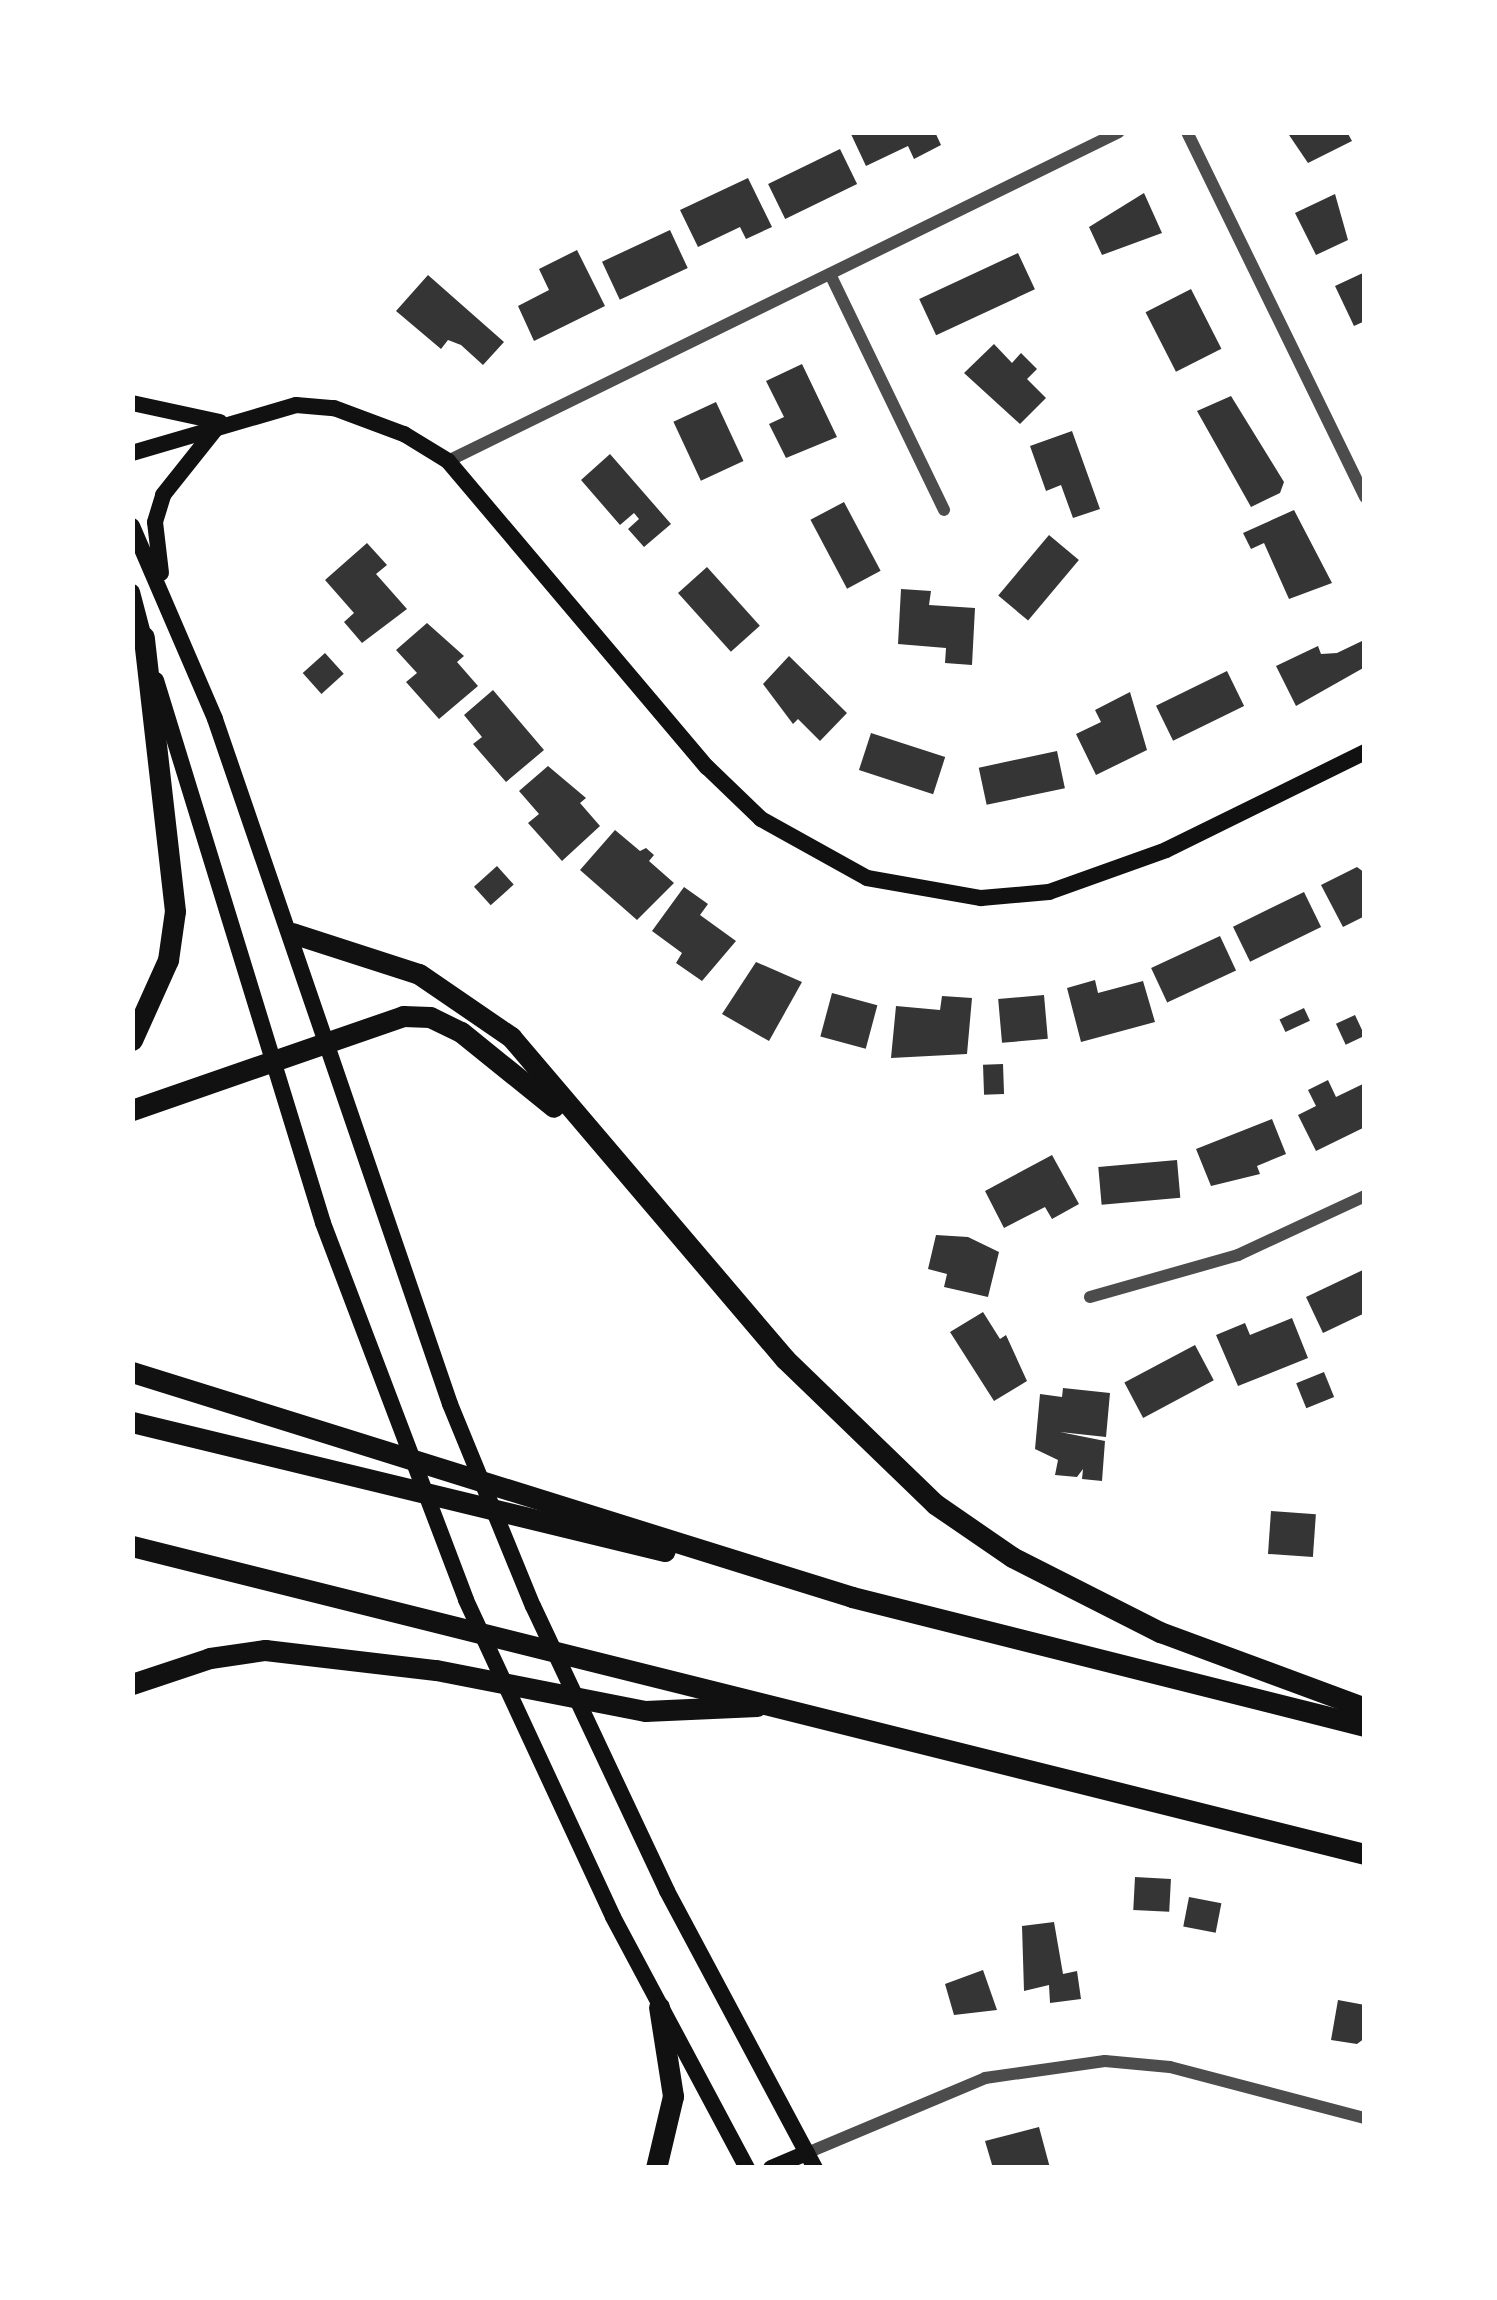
<!DOCTYPE html>
<style>
body{margin:0}
#map{position:relative;width:1497px;height:2300px;overflow:hidden;background:#fff;font-family:"PT Sans Narrow",sans-serif}
div>[style]{position:absolute}
.building>*{inset:0;background:#353535;transform-origin:0 0}
.minor>*{height:12px;margin:-6px;padding:0 6px;transform-origin:6px;border-radius:6px;background:#4c4c4c}
.secondary>*{height:16px;margin:-8px;padding:0 8px;transform-origin:8px;border-radius:8px;background:#111}
.motorway>*{height:21px;margin:-10.5px;padding:0 10.5px;transform-origin:10.5px;border-radius:10.5px;background:#111}
span{translate:-50% -50%;white-space:nowrap;text-align:center;line-height:1.15;-webkit-text-stroke:9px #fff;paint-order:stroke}
.frame{position:absolute;inset:0;border:135px solid #fff;pointer-events:none}
</style>
<div id="map">
<div class="building">
<i style="clip-path:polygon(850px 132px,935px 132px,941px 145px,914px 159px,908px 146px,866px 166px)"></i>
<i style="clip-path:polygon(1287px 132px,1347px 132px,1352px 141px,1308px 163px)"></i>
<i style="left:840px;top:149px;width:39px;height:80px;rotate:64deg"></i>
<i style="clip-path:polygon(748px 178px,772px 227px,746px 239px,740px 227px,698px 247px,680px 210px)"></i>
<i style="clip-path:polygon(1144px 193px,1162px 233px,1102px 255px,1089px 227px)"></i>
<i style="clip-path:polygon(1335px 194px,1348px 240px,1316px 255px,1295px 213px)"></i>
<i style="left:670px;top:230px;width:42px;height:75px;rotate:65deg"></i>
<i style="clip-path:polygon(577px 250px,605px 306px,534px 341px,518px 306px,549px 290px,539px 269px)"></i>
<i style="left:1018px;top:253px;width:40px;height:109px;rotate:65deg"></i>
<i style="clip-path:polygon(1365px 272px,1365px 321px,1354px 326px,1335px 286px)"></i>
<i style="clip-path:polygon(428px 275px,504px 342px,483px 365px,461px 345px,448px 340px,441px 349px,396px 311px)"></i>
<i style="left:1191px;top:289px;width:67px;height:51px;rotate:63deg"></i>
<i style="clip-path:polygon(994px 344px,1012px 363px,1021px 353px,1037px 369px,1027px 379px,1046px 398px,1020px 424px,964px 373px)"></i>
<i style="clip-path:polygon(802px 364px,837px 437px,786px 458px,769px 424px,784px 417px,766px 381px)"></i>
<i style="clip-path:polygon(1231px 396px,1284px 482px,1280px 493px,1251px 507px,1197px 411px)"></i>
<i style="left:716px;top:402px;width:65px;height:47px;rotate:65deg"></i>
<i style="clip-path:polygon(1072px 431px,1100px 509px,1073px 518px,1061px 485px,1046px 491px,1030px 446px)"></i>
<i style="clip-path:polygon(610px 454px,671px 524px,644px 547px,628px 529px,639px 519px,634px 513px,620px 525px,581px 480px)"></i>
<i style="left:844px;top:502px;width:78px;height:38px;rotate:62deg"></i>
<i style="clip-path:polygon(1294px 510px,1332px 583px,1289px 599px,1264px 543px,1251px 549px,1243px 533px)"></i>
<i style="left:1049px;top:535px;width:39px;height:79px;rotate:40deg"></i>
<i style="clip-path:polygon(367px 543px,387px 565px,376px 574px,407px 609px,362px 643px,344px 622px,354px 613px,325px 580px)"></i>
<i style="left:707px;top:567px;width:79px;height:39px;rotate:48deg"></i>
<i style="clip-path:polygon(901px 589px,931px 591px,929px 605px,975px 608px,972px 665px,945px 663px,946px 648px,898px 644px)"></i>
<i style="clip-path:polygon(427px 623px,464px 656px,457px 662px,478px 686px,439px 719px,406px 682px,417px 673px,396px 650px)"></i>
<i style="clip-path:polygon(1362px 641px,1365px 667px,1296px 706px,1276px 666px,1318px 646px,1321px 654px,1337px 653px)"></i>
<i style="left:325px;top:653px;width:28px;height:30px;rotate:48deg"></i>
<i style="clip-path:polygon(789px 656px,847px 713px,820px 741px,798px 719px,793px 724px,763px 684px)"></i>
<i style="left:1227px;top:671px;width:39px;height:79px;rotate:64deg"></i>
<i style="clip-path:polygon(493px 690px,544px 750px,506px 782px,473px 744px,482px 737px,464px 715px)"></i>
<i style="clip-path:polygon(1130px 692px,1147px 750px,1096px 775px,1076px 734px,1101px 722px,1095px 710px)"></i>
<i style="left:871px;top:733px;width:78px;height:39px;rotate:18deg"></i>
<i style="left:1057px;top:751px;width:38px;height:80px;rotate:78deg"></i>
<i style="clip-path:polygon(548px 766px,586px 798px,580px 803px,600px 826px,562px 861px,528px 823px,539px 814px,519px 791px)"></i>
<i style="clip-path:polygon(615px 830px,640px 851px,646px 848px,654px 855px,649px 861px,674px 883px,637px 920px,580px 870px)"></i>
<i style="left:497px;top:866px;width:25px;height:31px;rotate:48deg"></i>
<i style="clip-path:polygon(1357px 867px,1365px 873px,1365px 916px,1343px 927px,1321px 885px)"></i>
<i style="clip-path:polygon(684px 887px,708px 904px,700px 915px,736px 941px,702px 981px,676px 963px,682px 953px,652px 931px)"></i>
<i style="left:1304px;top:892px;width:39px;height:79px;rotate:64deg"></i>
<i style="left:1220px;top:936px;width:38px;height:76px;rotate:65deg"></i>
<i style="clip-path:polygon(756px 962px,802px 982px,769px 1041px,722px 1014px)"></i>
<i style="clip-path:polygon(1095px 980px,1098px 993px,1143px 981px,1155px 1022px,1081px 1042px,1067px 988px)"></i>
<i style="left:832px;top:993px;width:47px;height:45px;rotate:15deg"></i>
<i style="left:1044px;top:995px;width:44px;height:46px;rotate:85deg"></i>
<i style="clip-path:polygon(942px 996px,972px 998px,967px 1054px,891px 1058px,896px 1006px,940px 1010px)"></i>
<i style="left:1304px;top:1008px;width:14px;height:27px;rotate:65deg"></i>
<i style="left:1355px;top:1015px;width:23px;height:21px;rotate:65deg"></i>
<i style="left:1003px;top:1064px;width:30px;height:20px;rotate:88deg"></i>
<i style="clip-path:polygon(1328px 1080px,1336px 1097px,1365px 1083px,1365px 1127px,1316px 1151px,1298px 1115px,1316px 1106px,1308px 1090px)"></i>
<i style="clip-path:polygon(1272px 1119px,1286px 1154px,1257px 1166px,1260px 1174px,1211px 1186px,1196px 1149px)"></i>
<i style="clip-path:polygon(1052px 1155px,1079px 1204px,1052px 1219px,1045px 1207px,1004px 1228px,985px 1191px)"></i>
<i style="left:1177px;top:1160px;width:38px;height:79px;rotate:85deg"></i>
<i style="clip-path:polygon(936px 1235px,968px 1237px,999px 1252px,988px 1297px,944px 1287px,947px 1274px,928px 1269px)"></i>
<i style="clip-path:polygon(1365px 1269px,1365px 1313px,1323px 1333px,1306px 1297px)"></i>
<i style="clip-path:polygon(983px 1312px,1000px 1339px,1006px 1335px,1027px 1381px,994px 1401px,950px 1332px)"></i>
<i style="clip-path:polygon(1292px 1318px,1308px 1358px,1238px 1386px,1216px 1335px,1245px 1323px,1250px 1335px)"></i>
<i style="left:1195px;top:1345px;width:40px;height:80px;rotate:62deg"></i>
<i style="left:1324px;top:1372px;width:27px;height:30px;rotate:68deg"></i>
<i style="clip-path:polygon(1063px 1388px,1110px 1393px,1106px 1437px,1060px 1432px,1105px 1441px,1102px 1481px,1082px 1479px,1083px 1469px,1077px 1477px,1055px 1475px,1058px 1460px,1035px 1449px,1040px 1394px,1062px 1397px)"></i>
<i style="left:1271px;top:1511px;width:45px;height:43px;rotate:4deg"></i>
<i style="left:1135px;top:1877px;width:36px;height:33px;rotate:3deg"></i>
<i style="left:1189px;top:1897px;width:33px;height:30px;rotate:11deg"></i>
<i style="clip-path:polygon(1054px 1922px,1063px 1974px,1077px 1971px,1081px 1999px,1050px 2003px,1049px 1985px,1024px 1991px,1022px 1926px)"></i>
<i style="clip-path:polygon(983px 1970px,997px 2010px,954px 2015px,945px 1984px)"></i>
<i style="clip-path:polygon(1338px 2000px,1365px 2005px,1365px 2038px,1357px 2044px,1331px 2040px)"></i>
<i style="clip-path:polygon(1039px 2127px,1050px 2168px,993px 2168px,985px 2141px)"></i>
</div>
<div class="minor">
<i style="left:1187px;top:132px;width:406px;rotate:64deg"></i>
<i style="left:830px;top:274px;width:262px;rotate:64.2deg"></i>
<i style="left:448px;top:461px;width:747px;rotate:-26.12deg"></i>
<i style="left:1090px;top:1297px;width:154px;rotate:-15.8deg"></i>
<i style="left:1238px;top:1255px;width:140px;rotate:-24.9deg"></i>
<i style="left:807px;top:2153px;width:193px;rotate:-22.8deg"></i>
<i style="left:985px;top:2078px;width:121px;rotate:-8.1deg"></i>
<i style="left:1105px;top:2061px;width:65px;rotate:5.3deg"></i>
<i style="left:1170px;top:2067px;width:202px;rotate:14.7deg"></i>
</div>
<div class="secondary">
<i style="left:132px;top:403px;width:90px;rotate:12.2deg"></i>
<i style="left:132px;top:453px;width:171px;rotate:-16.3deg"></i>
<i style="left:296px;top:405px;width:38px;rotate:5deg"></i>
<i style="left:334px;top:408px;width:75px;rotate:20.4deg"></i>
<i style="left:404px;top:434px;width:52px;rotate:31.5deg"></i>
<i style="left:448px;top:461px;width:401px;rotate:49.8deg"></i>
<i style="left:707px;top:767px;width:75px;rotate:43.9deg"></i>
<i style="left:761px;top:819px;width:121px;rotate:29.1deg"></i>
<i style="left:867px;top:878px;width:116px;rotate:10deg"></i>
<i style="left:981px;top:898px;width:68px;rotate:-5deg"></i>
<i style="left:1049px;top:892px;width:124px;rotate:-19.7deg"></i>
<i style="left:1166px;top:850px;width:222px;rotate:-26.2deg"></i>
<i style="left:132px;top:526px;width:210px;rotate:66.7deg"></i>
<i style="left:215px;top:719px;width:724px;rotate:71.06deg"></i>
<i style="left:450px;top:1404px;width:218px;rotate:67.7deg"></i>
<i style="left:533px;top:1606px;width:315px;rotate:64.8deg"></i>
<i style="left:667px;top:1891px;width:314px;rotate:61.9deg"></i>
<i style="left:161px;top:573px;width:51px;rotate:-96.7deg"></i>
<i style="left:155px;top:522px;width:28px;rotate:-73deg"></i>
<i style="left:163px;top:495px;width:87px;rotate:-51.5deg"></i>
<i style="left:132px;top:592px;width:59px;rotate:75.3deg"></i>
<i style="left:156px;top:680px;width:568px;rotate:72.9deg"></i>
<i style="left:323px;top:1223px;width:403px;rotate:69.2deg"></i>
<i style="left:466px;top:1600px;width:349px;rotate:65.1deg"></i>
<i style="left:613px;top:1917px;width:285px;rotate:61.9deg"></i>
<i style="left:771px;top:2168px;width:39px;rotate:-23deg"></i>
</div>
<div class="motorway">
<i style="left:292px;top:933px;width:133px;rotate:17.9deg"></i>
<i style="left:419px;top:974px;width:112px;rotate:34.4deg"></i>
<i style="left:511px;top:1037px;width:423px;rotate:49.6deg"></i>
<i style="left:785px;top:1359px;width:209px;rotate:44deg"></i>
<i style="left:935px;top:1504px;width:93px;rotate:34.5deg"></i>
<i style="left:1012px;top:1557px;width:166px;rotate:26.9deg"></i>
<i style="left:1160px;top:1632px;width:219px;rotate:20.3deg"></i>
<i style="left:132px;top:1040px;width:88px;rotate:-65.8deg"></i>
<i style="left:168px;top:960px;width:49px;rotate:-81.9deg"></i>
<i style="left:175px;top:911px;width:276px;rotate:-96.5deg"></i>
<i style="left:132px;top:1110px;width:287px;rotate:-19.1deg"></i>
<i style="left:403px;top:1016px;width:27px;rotate:2deg"></i>
<i style="left:430px;top:1017px;width:34px;rotate:26deg"></i>
<i style="left:461px;top:1032px;width:119px;rotate:38.9deg"></i>
<i style="left:132px;top:1372px;width:754px;rotate:17.35deg"></i>
<i style="left:852px;top:1597px;width:529px;rotate:14.12deg"></i>
<i style="left:132px;top:1422px;width:548px;rotate:13.61deg"></i>
<i style="left:132px;top:1546px;width:1271px;rotate:14.03deg"></i>
<i style="left:132px;top:1684px;width:82px;rotate:-18.4deg"></i>
<i style="left:210px;top:1658px;width:56px;rotate:-8.3deg"></i>
<i style="left:265px;top:1650px;width:172px;rotate:6.7deg"></i>
<i style="left:436px;top:1670px;width:213px;rotate:11.1deg"></i>
<i style="left:645px;top:1711px;width:112px;rotate:-2.6deg"></i>
<i style="left:656px;top:2168px;width:74px;rotate:-76.7deg"></i>
<i style="left:673px;top:2096px;width:90px;rotate:-98.9deg"></i>
</div>
<div class="frame"></div>
</div>
